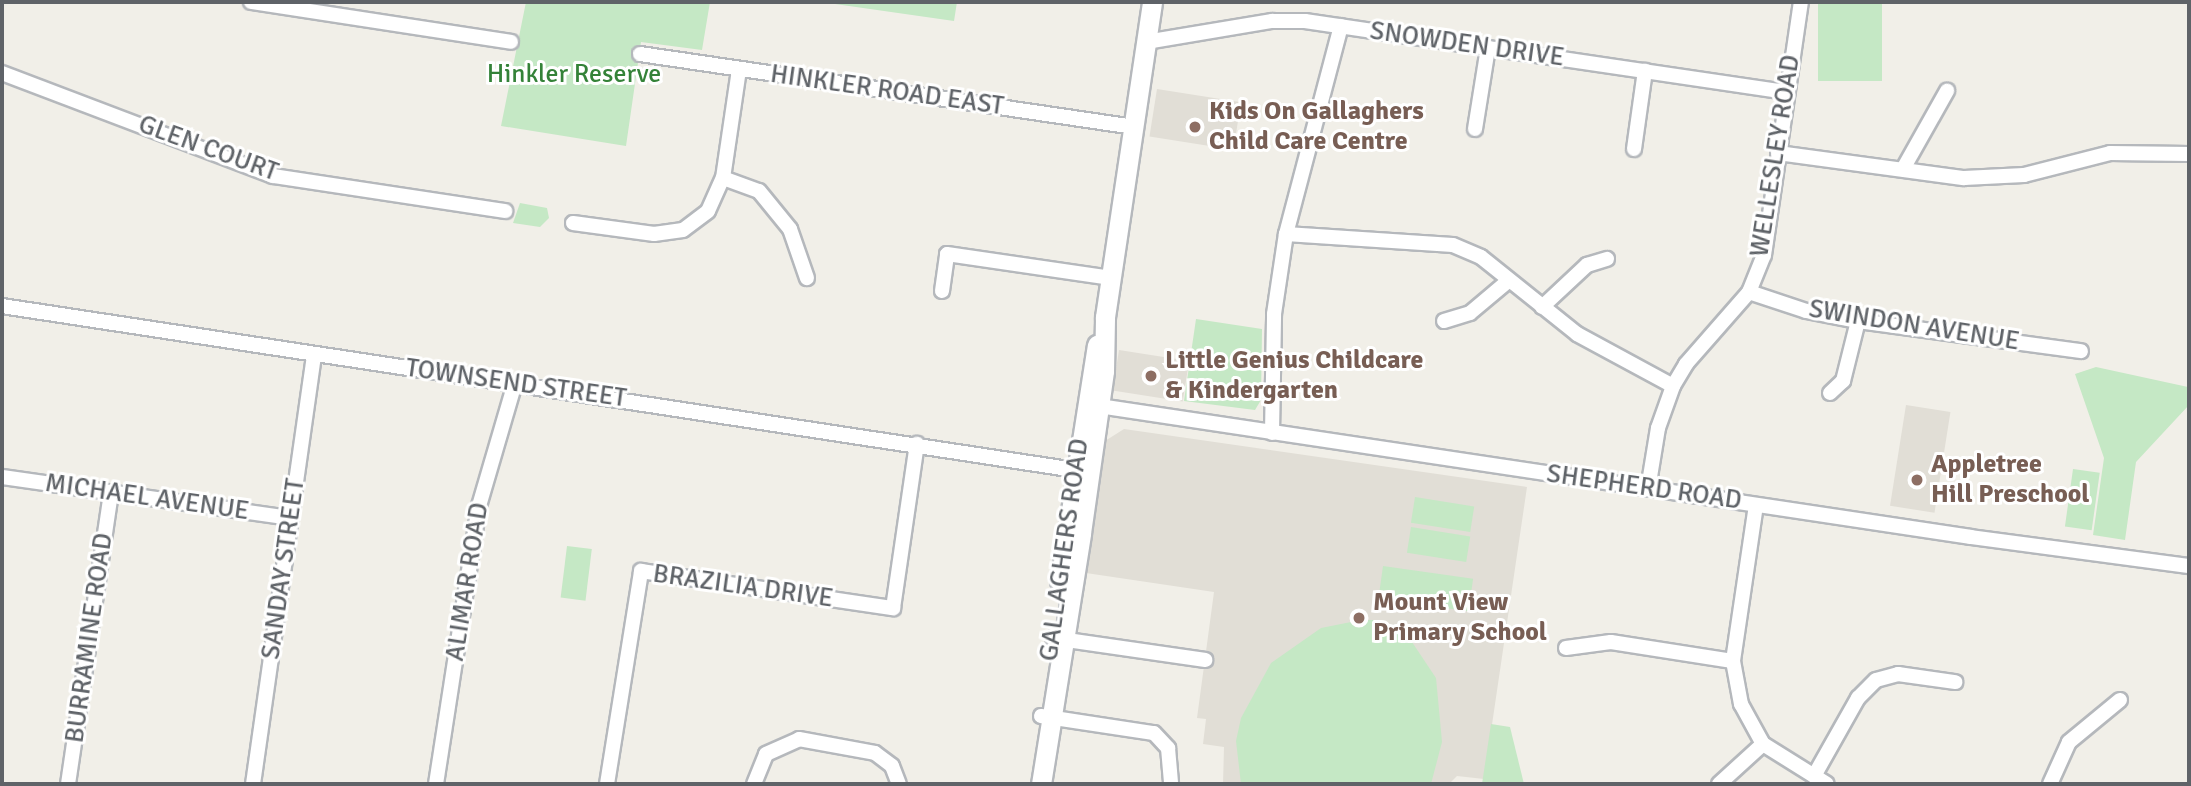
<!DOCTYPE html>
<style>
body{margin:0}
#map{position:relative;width:2191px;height:786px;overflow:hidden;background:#f1efe8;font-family:Signika,sans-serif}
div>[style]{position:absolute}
.education>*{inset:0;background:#e1ded6;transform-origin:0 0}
.green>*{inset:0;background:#c5e8c5;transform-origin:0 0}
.roads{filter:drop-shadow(2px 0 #b5b8bc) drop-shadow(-2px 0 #b5b8bc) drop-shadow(0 2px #b5b8bc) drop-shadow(0 -2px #b5b8bc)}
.street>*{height:14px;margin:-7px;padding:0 7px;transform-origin:7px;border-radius:7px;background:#fff}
.secondary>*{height:19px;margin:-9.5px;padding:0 9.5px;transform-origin:9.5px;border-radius:9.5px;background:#fff}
.dots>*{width:19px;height:19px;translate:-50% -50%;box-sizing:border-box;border:4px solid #fff;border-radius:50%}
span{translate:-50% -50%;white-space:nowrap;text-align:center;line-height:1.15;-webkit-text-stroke:6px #fff;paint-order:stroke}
.street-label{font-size:26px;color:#5f6368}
.park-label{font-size:26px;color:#348238}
.education-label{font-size:26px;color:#785e54;font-weight:700}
.left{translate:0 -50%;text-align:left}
.frame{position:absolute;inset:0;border:4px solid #5f6368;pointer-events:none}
</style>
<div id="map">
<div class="education">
<i style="left:1157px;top:89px;width:85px;height:48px;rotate:9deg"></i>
<i style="left:1119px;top:350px;width:71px;height:41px;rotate:9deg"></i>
<i style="left:1906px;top:405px;width:45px;height:102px;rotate:9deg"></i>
<i style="clip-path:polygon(1124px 429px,1527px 487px,1484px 779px,1457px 776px,1449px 784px,1223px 784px,1224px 747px,1203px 744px,1206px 719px,1197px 718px,1214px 592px,1086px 573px,1105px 441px)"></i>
</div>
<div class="green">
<i style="clip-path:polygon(526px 2px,710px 2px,702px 50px,641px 42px,626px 146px,501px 126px)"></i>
<i style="clip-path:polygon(821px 2px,957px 2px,954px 21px)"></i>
<i style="left:1818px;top:2px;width:64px;height:79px"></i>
<i style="clip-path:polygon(520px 203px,547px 208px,549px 218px,540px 227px,513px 223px)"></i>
<i style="clip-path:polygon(1196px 319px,1262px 329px,1261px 400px,1255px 410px,1184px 401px)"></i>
<i style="clip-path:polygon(2096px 367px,2188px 387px,2189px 395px,2189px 405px,2136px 462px,2125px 540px,2093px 535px,2104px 458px,2075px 374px)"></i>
<i style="left:2073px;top:469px;width:27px;height:58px;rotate:8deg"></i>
<i style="left:1415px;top:497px;width:60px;height:26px;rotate:9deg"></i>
<i style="left:1411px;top:527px;width:60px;height:26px;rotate:9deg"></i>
<i style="left:567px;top:546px;width:25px;height:52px;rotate:7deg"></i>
<i style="left:1383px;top:566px;width:91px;height:33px;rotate:8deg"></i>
<i style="clip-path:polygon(1361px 620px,1378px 620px,1406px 633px,1436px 678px,1442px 742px,1431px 784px,1241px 784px,1236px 741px,1241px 718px,1271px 663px,1321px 628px)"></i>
<i style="clip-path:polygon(1491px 724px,1510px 727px,1524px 784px,1482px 784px)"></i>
</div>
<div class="roads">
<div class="street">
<i style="left:251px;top:2px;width:263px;rotate:8.7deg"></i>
<i style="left:1146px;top:42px;width:128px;rotate:-9.5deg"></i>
<i style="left:1272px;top:21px;width:33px"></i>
<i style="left:1305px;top:21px;width:487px;rotate:8.4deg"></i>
<i style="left:640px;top:54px;width:499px;rotate:8.4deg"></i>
<i style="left:2px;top:73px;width:290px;rotate:20.8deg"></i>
<i style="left:273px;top:176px;width:235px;rotate:8.6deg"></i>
<i style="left:1475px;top:129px;width:82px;rotate:-80.9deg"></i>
<i style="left:1634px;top:149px;width:79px;rotate:-82deg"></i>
<i style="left:1778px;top:153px;width:188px;rotate:7.7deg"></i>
<i style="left:1964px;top:178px;width:60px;rotate:-2.9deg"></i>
<i style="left:2024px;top:175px;width:89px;rotate:-14.3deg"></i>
<i style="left:2110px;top:153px;width:79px;rotate:0.7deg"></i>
<i style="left:1903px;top:169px;width:90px;rotate:-60.6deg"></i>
<i style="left:723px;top:178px;width:38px;rotate:20deg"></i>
<i style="left:759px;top:191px;width:49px;rotate:50.8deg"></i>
<i style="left:790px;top:229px;width:52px;rotate:70.9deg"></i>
<i style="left:573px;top:223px;width:82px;rotate:7.7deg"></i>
<i style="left:654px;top:234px;width:29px;rotate:-8deg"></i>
<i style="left:683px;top:230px;width:31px;rotate:-37deg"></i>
<i style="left:708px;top:211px;width:36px;rotate:-66deg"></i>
<i style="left:723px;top:178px;width:110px;rotate:-81.6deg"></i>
<i style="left:1286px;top:234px;width:167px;rotate:3.8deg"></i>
<i style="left:1453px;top:245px;width:30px;rotate:23deg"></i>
<i style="left:1481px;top:257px;width:123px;rotate:38.7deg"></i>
<i style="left:1577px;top:334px;width:109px;rotate:28.4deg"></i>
<i style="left:942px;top:291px;width:37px;rotate:-82deg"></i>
<i style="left:947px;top:254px;width:166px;rotate:8.3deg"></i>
<i style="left:1749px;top:292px;width:60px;rotate:18.4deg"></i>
<i style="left:1806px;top:311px;width:53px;rotate:10.9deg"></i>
<i style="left:1858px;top:321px;width:225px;rotate:7.7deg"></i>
<i style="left:2px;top:306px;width:1085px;rotate:8.69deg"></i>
<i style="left:1542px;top:307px;width:62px;rotate:-43deg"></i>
<i style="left:1587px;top:265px;width:21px;rotate:-17deg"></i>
<i style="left:1444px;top:321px;width:27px;rotate:-17deg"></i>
<i style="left:1470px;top:313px;width:50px;rotate:-40.1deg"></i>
<i style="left:1830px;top:393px;width:18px;rotate:-43deg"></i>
<i style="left:1843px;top:381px;width:62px;rotate:-76deg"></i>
<i style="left:1099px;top:406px;width:882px;rotate:8.54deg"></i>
<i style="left:1971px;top:537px;width:220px;rotate:7.6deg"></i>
<i style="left:1272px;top:433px;width:119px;rotate:-89deg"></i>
<i style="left:1274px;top:314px;width:81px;rotate:-81.5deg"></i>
<i style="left:1286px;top:234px;width:215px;rotate:-75.2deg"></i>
<i style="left:2px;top:477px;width:292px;rotate:8.1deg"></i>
<i style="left:1648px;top:489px;width:62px;rotate:-80.7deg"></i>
<i style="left:1658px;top:428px;width:45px;rotate:-70.3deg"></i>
<i style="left:1673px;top:386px;width:26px;rotate:-59deg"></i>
<i style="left:1686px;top:364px;width:96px;rotate:-48.8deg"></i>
<i style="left:1749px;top:292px;width:40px;rotate:-68deg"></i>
<i style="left:1764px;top:255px;width:256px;rotate:-81.7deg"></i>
<i style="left:1756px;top:505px;width:158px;rotate:98.4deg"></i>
<i style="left:1733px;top:661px;width:44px;rotate:79.5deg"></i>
<i style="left:1741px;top:704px;width:46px;rotate:61.2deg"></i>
<i style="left:1763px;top:744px;width:75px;rotate:32deg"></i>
<i style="left:1053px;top:638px;width:154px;rotate:8.2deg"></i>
<i style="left:1566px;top:648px;width:45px;rotate:-7.6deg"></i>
<i style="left:1611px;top:642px;width:123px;rotate:8.9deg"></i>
<i style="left:1041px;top:716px;width:114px;rotate:8.6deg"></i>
<i style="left:1154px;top:733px;width:21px;rotate:47deg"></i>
<i style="left:1168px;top:748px;width:36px;rotate:85deg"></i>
<i style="left:1814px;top:776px;width:90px;rotate:-60.6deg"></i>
<i style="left:1858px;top:698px;width:25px;rotate:-45deg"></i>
<i style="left:1876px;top:680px;width:23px;rotate:-15deg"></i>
<i style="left:1898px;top:674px;width:58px;rotate:8deg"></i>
<i style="left:68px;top:784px;width:295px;rotate:-81.6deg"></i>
<i style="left:253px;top:784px;width:434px;rotate:-81.9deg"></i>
<i style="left:436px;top:784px;width:281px;rotate:-81.2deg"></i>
<i style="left:479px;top:506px;width:128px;rotate:-73.7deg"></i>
<i style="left:607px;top:784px;width:216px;rotate:-80.9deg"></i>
<i style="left:641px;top:571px;width:255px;rotate:8.4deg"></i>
<i style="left:893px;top:608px;width:166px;rotate:-81.7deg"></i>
<i style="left:754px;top:784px;width:32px;rotate:-68deg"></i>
<i style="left:766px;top:754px;width:36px;rotate:-24deg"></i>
<i style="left:799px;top:739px;width:77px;rotate:10.4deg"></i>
<i style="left:875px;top:753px;width:21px;rotate:37deg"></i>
<i style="left:892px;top:766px;width:19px;rotate:69deg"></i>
<i style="left:1719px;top:784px;width:59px;rotate:-42.3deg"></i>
<i style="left:2050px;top:784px;width:46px;rotate:-65.7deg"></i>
<i style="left:2069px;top:742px;width:66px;rotate:-39.5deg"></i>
</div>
<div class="secondary">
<i style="left:1060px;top:581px;width:239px;rotate:-81.1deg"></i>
<i style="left:1041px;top:784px;width:254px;rotate:-80.9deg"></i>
<i style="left:1081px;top:533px;width:164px;rotate:-81.9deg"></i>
<i style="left:1104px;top:371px;width:54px;rotate:-88.9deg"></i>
<i style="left:1105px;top:317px;width:318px;rotate:-81.5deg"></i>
</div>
</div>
<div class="dots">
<i style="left:1195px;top:127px;background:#8d6e63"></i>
<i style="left:1151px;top:376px;background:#8d6e63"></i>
<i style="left:1917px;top:480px;background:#8d6e63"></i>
<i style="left:1359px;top:618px;background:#8d6e63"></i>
</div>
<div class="street-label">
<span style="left:1467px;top:45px;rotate:8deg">SNOWDEN DRIVE</span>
<span style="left:887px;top:91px;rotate:8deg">HINKLER ROAD EAST</span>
<span style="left:208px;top:149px;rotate:20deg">GLEN COURT</span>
<span style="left:1776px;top:156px;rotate:-81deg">WELLESLEY ROAD</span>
<span style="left:1914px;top:326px;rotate:9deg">SWINDON AVENUE</span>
<span style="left:516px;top:384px;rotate:8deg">TOWNSEND STREET</span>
<span style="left:1644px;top:488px;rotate:8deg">SHEPHERD ROAD</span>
<span style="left:147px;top:498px;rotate:8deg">MICHAEL AVENUE</span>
<span style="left:1065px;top:550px;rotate:-82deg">GALLAGHERS ROAD</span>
<span style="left:284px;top:569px;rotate:-82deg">SANDAY STREET</span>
<span style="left:468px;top:582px;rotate:-81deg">ALIMAR ROAD</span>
<span style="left:743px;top:587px;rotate:8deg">BRAZILIA DRIVE</span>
<span style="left:90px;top:638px;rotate:-82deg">BURRAMINE ROAD</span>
</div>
<div class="park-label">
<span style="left:574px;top:75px">Hinkler Reserve</span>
</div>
<div class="education-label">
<span class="left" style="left:1209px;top:127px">Kids On Gallaghers<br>Child Care Centre</span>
<span class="left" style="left:1165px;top:376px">Little Genius Childcare<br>&amp; Kindergarten</span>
<span class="left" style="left:1931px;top:480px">Appletree<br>Hill Preschool</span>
<span class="left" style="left:1373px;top:618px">Mount View<br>Primary School</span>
</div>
<div class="frame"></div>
</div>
